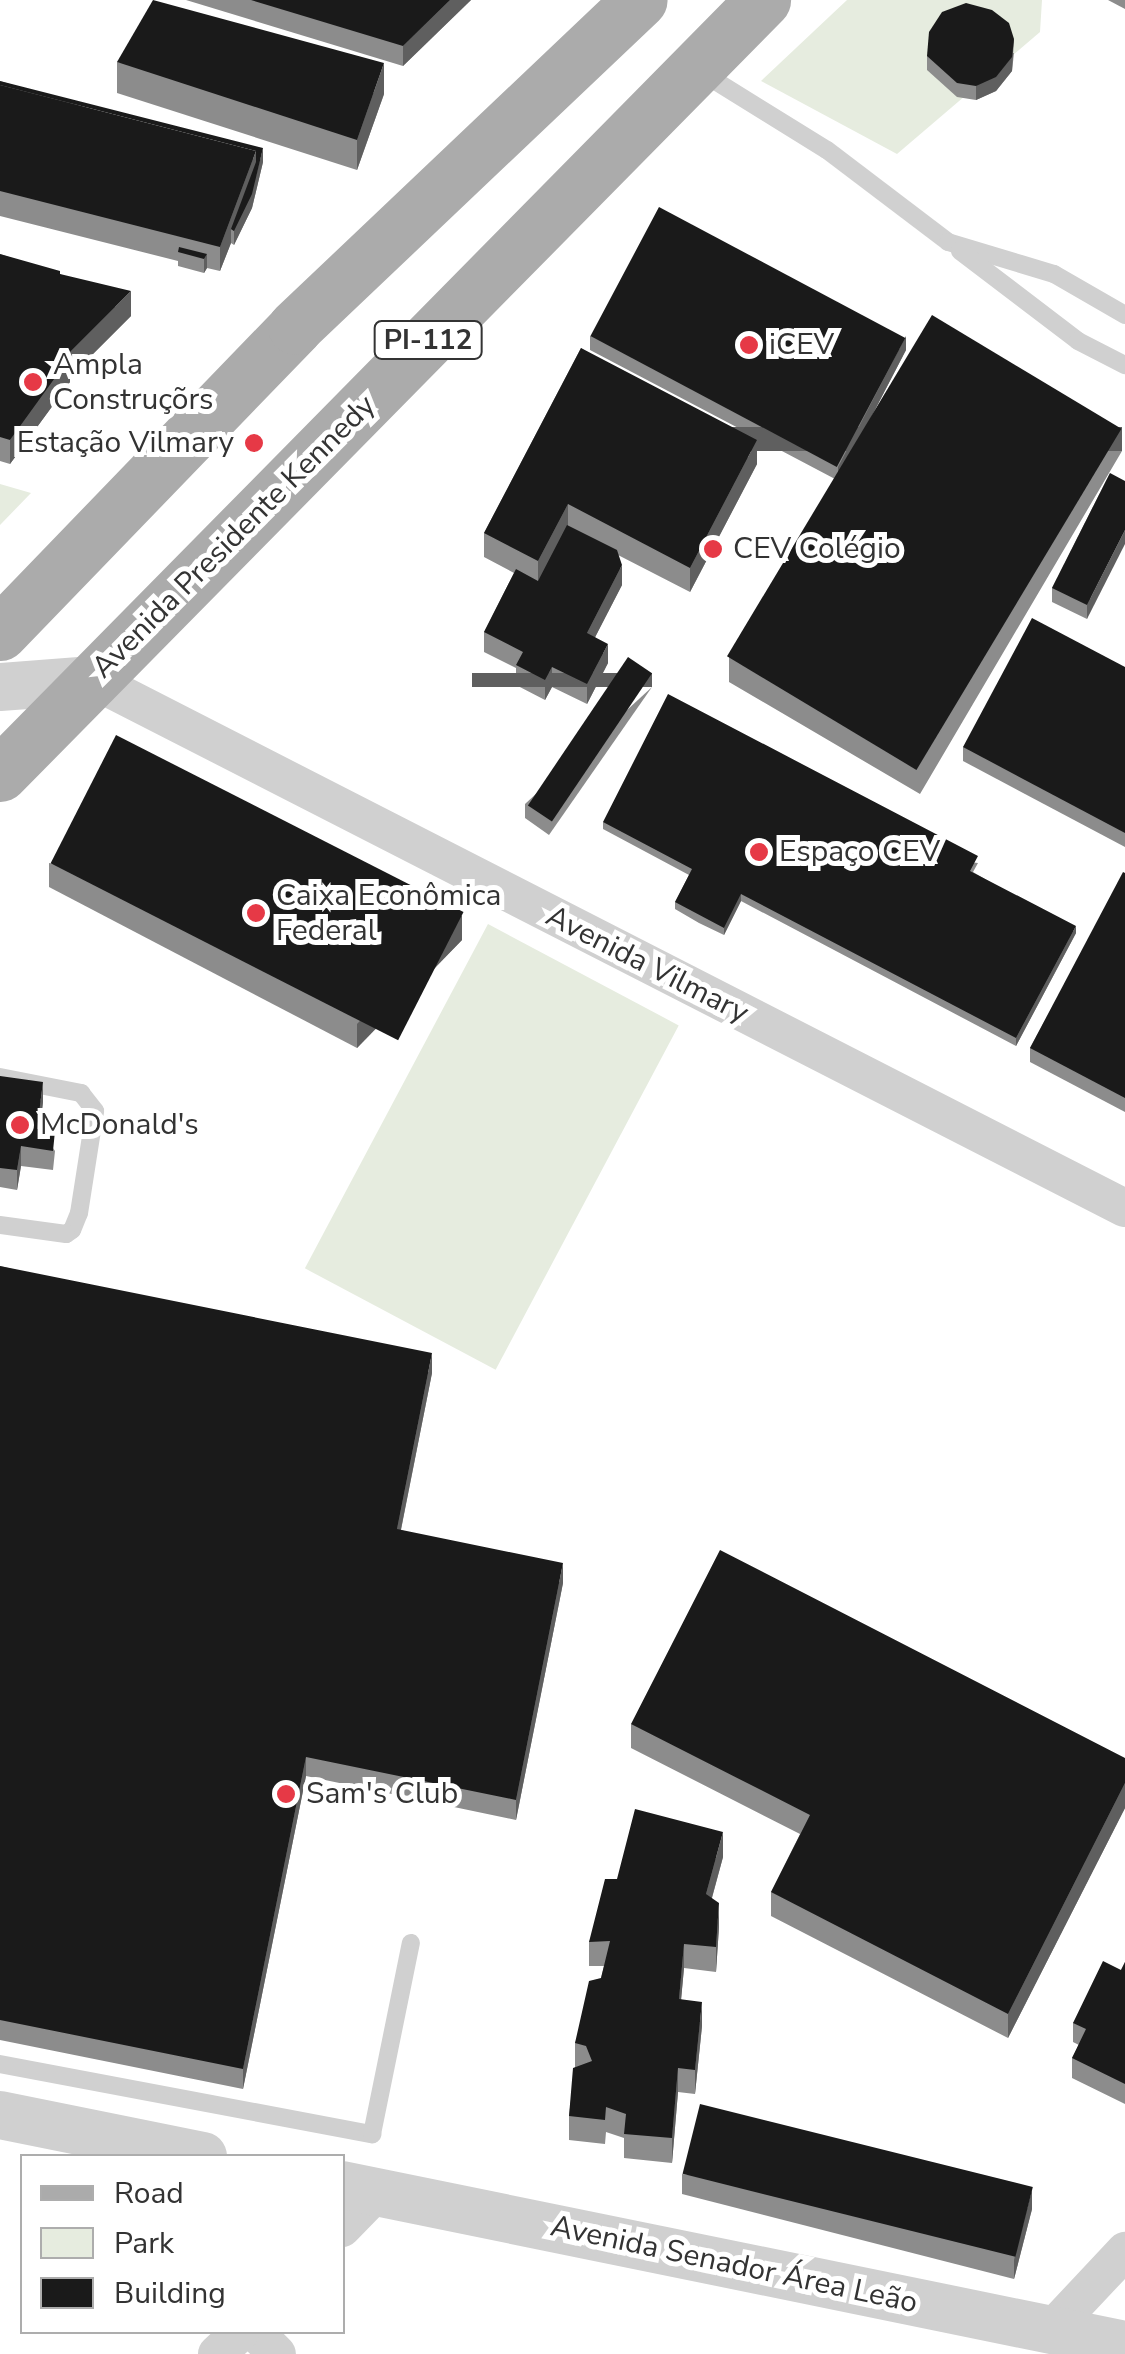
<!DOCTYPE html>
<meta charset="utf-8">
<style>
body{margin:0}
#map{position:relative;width:1125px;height:2354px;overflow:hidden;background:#fff;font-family:"Nunito Sans",sans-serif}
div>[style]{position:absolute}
.green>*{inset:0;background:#e6ecdf;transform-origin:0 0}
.service>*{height:18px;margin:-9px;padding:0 9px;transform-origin:9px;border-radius:9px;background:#d0d0d0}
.minor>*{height:38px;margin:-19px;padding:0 19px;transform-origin:19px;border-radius:19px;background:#d0d0d0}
.tertiary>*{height:48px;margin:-24px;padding:0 24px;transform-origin:24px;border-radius:24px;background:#d0d0d0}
.primary>*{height:55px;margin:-27.5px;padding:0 27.5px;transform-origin:27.5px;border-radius:27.5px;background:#ababab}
.wall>*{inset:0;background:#8c8c8c}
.shaded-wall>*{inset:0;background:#5f5f5f;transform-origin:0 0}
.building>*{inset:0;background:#1a1a1a;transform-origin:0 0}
.dots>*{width:28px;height:28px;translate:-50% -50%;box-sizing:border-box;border:5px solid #fff;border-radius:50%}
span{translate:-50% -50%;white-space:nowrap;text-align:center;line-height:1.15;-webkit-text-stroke:10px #fff;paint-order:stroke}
.shield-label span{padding:2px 8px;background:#fff;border:2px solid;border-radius:8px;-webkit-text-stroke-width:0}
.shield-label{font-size:28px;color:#333;font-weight:700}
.poi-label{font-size:30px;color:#333}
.left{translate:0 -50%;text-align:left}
.right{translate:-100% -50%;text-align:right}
.street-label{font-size:30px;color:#333}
.legend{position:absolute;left:20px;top:2154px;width:325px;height:180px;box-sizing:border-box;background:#fff;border:2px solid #adadad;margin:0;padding:12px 18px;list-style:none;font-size:30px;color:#333}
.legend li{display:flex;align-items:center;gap:20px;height:50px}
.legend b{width:50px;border:2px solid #adadad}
</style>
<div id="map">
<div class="green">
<i style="clip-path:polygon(847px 0,1042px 0,1040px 32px,897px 154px,761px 81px)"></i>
<i style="clip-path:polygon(0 484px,31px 493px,0 525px)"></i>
<i style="left:488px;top:924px;width:216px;height:390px;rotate:28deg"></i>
</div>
<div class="service">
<i style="left:701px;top:72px;width:148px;rotate:31.8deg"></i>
<i style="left:827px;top:150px;width:152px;rotate:37.2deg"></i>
<i style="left:948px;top:242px;width:111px;rotate:16.8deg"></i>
<i style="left:1054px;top:274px;width:82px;rotate:30deg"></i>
<i style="left:960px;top:251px;width:148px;rotate:37.3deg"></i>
<i style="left:1078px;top:341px;width:53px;rotate:27.1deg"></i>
<i style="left:0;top:1077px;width:83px;rotate:11.2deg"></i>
<i style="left:81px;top:1093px;width:23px;rotate:52deg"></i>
<i style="left:95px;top:1111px;width:103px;rotate:98.9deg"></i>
<i style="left:79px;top:1213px;width:18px;rotate:112deg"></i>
<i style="left:72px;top:1230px;width:7px;rotate:146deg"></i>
<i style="left:66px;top:1234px;width:67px;rotate:-172.2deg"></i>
<i style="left:0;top:2064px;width:379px;rotate:10.7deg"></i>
<i style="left:372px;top:2134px;width:195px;rotate:-78.5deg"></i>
</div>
<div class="minor">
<i style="left:93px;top:680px;width:1159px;rotate:27.1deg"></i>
<i style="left:342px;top:2228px;width:50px;rotate:-45.8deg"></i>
<i style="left:1050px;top:2331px;width:110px;rotate:-46.8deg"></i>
<i style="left:255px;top:2332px;width:31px;rotate:45deg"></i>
<i style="left:217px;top:2354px;width:33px;rotate:-43deg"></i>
</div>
<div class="tertiary">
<i style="left:0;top:687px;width:93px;rotate:-4.3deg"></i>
<i style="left:0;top:2115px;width:207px;rotate:11.4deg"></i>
<i style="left:342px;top:2185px;width:799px;rotate:11.55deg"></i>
</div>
<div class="primary">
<i style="left:0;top:633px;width:425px;rotate:-46deg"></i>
<i style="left:295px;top:327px;width:475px;rotate:-43.5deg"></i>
<i style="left:0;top:774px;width:1087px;rotate:-45.41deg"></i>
</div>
<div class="wall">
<i style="clip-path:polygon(186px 0,471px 0,403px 66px)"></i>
<i style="clip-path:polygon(1108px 0,1125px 0,1125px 9px)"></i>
<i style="clip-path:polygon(1014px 53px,1012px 71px,996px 91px,976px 100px,957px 97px,927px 70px,927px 56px)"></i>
<i style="clip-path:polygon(117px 62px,384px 94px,357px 170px,117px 93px)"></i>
<i style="clip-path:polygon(0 81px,263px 162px,252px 208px,234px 245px,231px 243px,220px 271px,207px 268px,204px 273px,178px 266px,178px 261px,0 216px)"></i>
<i style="clip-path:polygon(0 254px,60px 274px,131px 316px,70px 377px,70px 382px,10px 464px,0 461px)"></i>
<i style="clip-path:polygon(590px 336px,906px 350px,867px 425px,1122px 451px,920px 794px,729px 682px,729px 657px,835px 479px,590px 350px)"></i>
<i style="clip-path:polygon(581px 348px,757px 464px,690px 592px,618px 555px,622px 585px,595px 637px,608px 663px,587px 704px,552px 687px,545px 700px,516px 685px,516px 668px,484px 652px,484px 632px,514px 573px,484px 557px,484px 533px)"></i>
<i style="clip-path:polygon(1110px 473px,1087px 619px,1052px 602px,1052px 588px)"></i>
<i style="clip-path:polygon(1125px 667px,1125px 847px,963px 761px,963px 747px)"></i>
<i style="clip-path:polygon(652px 687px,549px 835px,525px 818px,525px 804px)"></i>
<i style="clip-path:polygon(603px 822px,978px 863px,973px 872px,1076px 933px,1016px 1046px,741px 901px,724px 935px,699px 923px,675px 909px,675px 902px,689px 875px,603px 829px)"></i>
<i style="clip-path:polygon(49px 863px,462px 940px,357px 1048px,49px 887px)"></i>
<i style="clip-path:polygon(1125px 873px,1125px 1112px,1030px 1062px,1030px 1048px)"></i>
<i style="clip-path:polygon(0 1076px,43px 1102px,40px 1129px,55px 1151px,53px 1170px,21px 1166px,17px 1190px,0 1187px)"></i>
<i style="clip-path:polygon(0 1266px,432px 1373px,401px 1530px,563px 1583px,516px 1820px,306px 1776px,243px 2089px,0 2040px)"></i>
<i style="clip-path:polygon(631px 1724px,1125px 1758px,1125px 1808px,1008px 2038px,771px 1916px,771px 1892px,800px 1834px,631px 1748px)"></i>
<i style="clip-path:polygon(723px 1857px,712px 1898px,719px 1927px,716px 1972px,684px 1968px,681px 1999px,702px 2026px,695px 2094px,678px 2092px,672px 2163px,624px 2158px,624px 2138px,606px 2132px,605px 2144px,569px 2140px,569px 2116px,575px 2067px,575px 2043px,601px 1978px,604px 1966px,589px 1966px,589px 1942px,617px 1879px)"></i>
<i style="clip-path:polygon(1125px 1962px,1125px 2104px,1072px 2078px,1072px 2058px,1079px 2045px,1073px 2042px,1073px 2023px,1121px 1970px)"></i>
<i style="clip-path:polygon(682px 2174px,1032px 2209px,1014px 2279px,682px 2194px)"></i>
</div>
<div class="shaded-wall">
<i style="clip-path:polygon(450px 0,471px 0,403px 66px,403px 46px)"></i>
<i style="clip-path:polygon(1014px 39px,1012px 71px,996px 91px,976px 100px,976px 86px)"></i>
<i style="clip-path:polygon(384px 63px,384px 94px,357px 170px,357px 140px)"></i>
<i style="clip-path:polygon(263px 148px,263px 162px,252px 208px,234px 245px,234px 231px,231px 229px,231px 243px,220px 271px,220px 247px,256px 151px,256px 176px)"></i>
<i style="clip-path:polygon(207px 254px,207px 268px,204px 273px,204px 259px)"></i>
<i style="clip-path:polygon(131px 291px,131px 316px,70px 377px,70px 382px,10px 464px,10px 440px,67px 355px)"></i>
<i style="clip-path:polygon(906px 336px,906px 350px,838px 481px,838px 467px)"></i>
<i style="left:1122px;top:427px;width:24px;height:398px;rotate:90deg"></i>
<i style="clip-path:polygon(757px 440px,757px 464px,690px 592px,690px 568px)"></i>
<i style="clip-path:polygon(568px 504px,568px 528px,538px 586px,538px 561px)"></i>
<i style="clip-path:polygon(1125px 530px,1125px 544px,1087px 619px,1087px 605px)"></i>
<i style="clip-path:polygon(622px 565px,622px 585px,587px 653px,587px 633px)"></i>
<i style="clip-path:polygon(608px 644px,608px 663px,587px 704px,587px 684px)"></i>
<i style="clip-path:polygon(552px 667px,552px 687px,545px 700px,545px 680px)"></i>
<i style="left:652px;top:673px;width:14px;height:180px;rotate:90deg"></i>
<i style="clip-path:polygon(741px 894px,741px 901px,724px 935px,724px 928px)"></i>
<i style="clip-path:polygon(462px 915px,462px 940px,357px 1048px,357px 1024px)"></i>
<i style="clip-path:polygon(1076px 926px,1076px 933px,1016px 1046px,1016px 1038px)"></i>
<i style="clip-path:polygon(43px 1082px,43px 1102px,37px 1149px,37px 1129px)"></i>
<i style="clip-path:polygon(21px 1146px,21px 1166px,17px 1190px,17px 1170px)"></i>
<i style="clip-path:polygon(432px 1353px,432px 1373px,397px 1549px,397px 1529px)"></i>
<i style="clip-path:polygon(563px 1563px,563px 1583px,516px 1820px,516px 1800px)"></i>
<i style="clip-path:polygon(306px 1757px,306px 1776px,243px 2089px,243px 2069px)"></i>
<i style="clip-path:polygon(1125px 1783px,1125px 1808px,1008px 2038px,1008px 2014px)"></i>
<i style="clip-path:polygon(723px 1832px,723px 1857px,706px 1919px,706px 1894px)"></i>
<i style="clip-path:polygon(719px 1903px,719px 1927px,716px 1972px,716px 1947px)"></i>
<i style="clip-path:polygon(684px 1944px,684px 1968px,679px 2023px,679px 1999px)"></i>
<i style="clip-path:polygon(702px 2002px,702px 2026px,695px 2094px,695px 2070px)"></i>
<i style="clip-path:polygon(678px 2068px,678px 2092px,672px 2163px,672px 2138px)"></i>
<i style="clip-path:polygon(1032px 2189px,1032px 2209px,1014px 2279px,1014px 2260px)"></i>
</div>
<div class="building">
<i style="clip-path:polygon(153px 0,384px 63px,357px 140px,117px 62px)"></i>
<i style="clip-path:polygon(251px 0,450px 0,403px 46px)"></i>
<i style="clip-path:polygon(966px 3px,992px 10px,1009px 23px,1014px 39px,1012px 57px,996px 77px,976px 86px,957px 83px,927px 56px,929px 32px,942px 12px)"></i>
<i style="clip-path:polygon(0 81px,263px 148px,252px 194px,234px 231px,231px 229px,256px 162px,256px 151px,0 85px)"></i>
<i style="clip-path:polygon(0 85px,256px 151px,220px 247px,0 191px)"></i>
<i style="left:659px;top:207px;width:279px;height:146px;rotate:28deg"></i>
<i style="clip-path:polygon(179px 247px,207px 254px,204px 259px,178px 252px)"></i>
<i style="clip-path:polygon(0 254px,60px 271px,60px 274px,131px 291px,67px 355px,70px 357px,10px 440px,0 437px)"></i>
<i style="left:932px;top:315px;width:221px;height:398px;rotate:31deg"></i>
<i style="clip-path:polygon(581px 348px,757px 440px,690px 568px,568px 504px,538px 561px,484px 533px)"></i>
<i style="clip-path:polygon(1110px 473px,1125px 481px,1125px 530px,1087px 605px,1052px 588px)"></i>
<i style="clip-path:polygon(567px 525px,617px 550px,622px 565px,587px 633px,608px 644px,587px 684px,552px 667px,545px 680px,516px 665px,523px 652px,484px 632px,516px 569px,538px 581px)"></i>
<i style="clip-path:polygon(1032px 618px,1125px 667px,1125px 833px,963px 747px)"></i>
<i style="left:628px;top:657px;width:29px;height:179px;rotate:34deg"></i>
<i style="clip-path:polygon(668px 694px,978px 856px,970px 871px,1076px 926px,1016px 1038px,741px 894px,724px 928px,675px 902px,692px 869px,603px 822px)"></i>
<i style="left:116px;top:735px;width:390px;height:144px;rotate:27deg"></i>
<i style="clip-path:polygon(1123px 872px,1125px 873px,1125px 1098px,1030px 1048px)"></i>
<i style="clip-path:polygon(0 1076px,43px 1082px,37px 1129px,55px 1131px,53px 1151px,21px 1146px,17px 1170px,0 1168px)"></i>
<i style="clip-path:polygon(0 1266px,432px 1353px,397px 1529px,563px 1563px,516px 1800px,306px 1757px,243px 2069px,0 2020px)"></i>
<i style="clip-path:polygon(720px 1550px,1125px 1758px,1125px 1783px,1008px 2014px,771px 1892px,810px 1815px,631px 1724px)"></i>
<i style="clip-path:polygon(635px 1809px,723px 1832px,706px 1894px,719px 1903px,716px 1947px,684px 1944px,679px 1999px,702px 2002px,695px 2070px,678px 2068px,672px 2138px,624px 2134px,626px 2114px,606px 2107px,605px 2120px,569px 2116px,573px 2068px,592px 2061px,586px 2046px,575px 2043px,589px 1981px,601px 1978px,610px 1941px,589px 1942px,605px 1879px,617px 1879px)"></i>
<i style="clip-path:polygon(1103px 1961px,1121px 1970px,1125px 1962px,1125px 2084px,1072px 2058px,1086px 2029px,1073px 2023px)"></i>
<i style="left:700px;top:2104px;width:343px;height:72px;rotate:14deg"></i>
</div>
<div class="dots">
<i style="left:749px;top:345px;background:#e63946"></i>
<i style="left:33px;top:382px;background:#e63946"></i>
<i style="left:254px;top:443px;background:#e63946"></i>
<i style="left:713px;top:549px;background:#e63946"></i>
<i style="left:759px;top:852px;background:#e63946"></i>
<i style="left:256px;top:913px;background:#e63946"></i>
<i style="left:20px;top:1125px;background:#e63946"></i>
<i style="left:286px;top:1794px;background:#e63946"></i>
</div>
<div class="shield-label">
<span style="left:428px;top:340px">PI-112</span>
</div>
<div class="poi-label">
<span class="left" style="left:769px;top:345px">iCEV</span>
<span class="left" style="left:53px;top:382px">Ampla<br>Construçõrs</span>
<span class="right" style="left:234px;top:443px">Estação Vilmary</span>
<span class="left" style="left:733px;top:549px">CEV Colégio</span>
<span class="left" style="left:779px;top:852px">Espaço CEV</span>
<span class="left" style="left:276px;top:913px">Caixa Econômica<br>Federal</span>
<span class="left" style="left:40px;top:1125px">McDonald's</span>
<span class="left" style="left:306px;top:1794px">Sam's Club</span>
</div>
<div class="street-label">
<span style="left:234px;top:537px;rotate:-45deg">Avenida Presidente Kennedy</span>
<span style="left:647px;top:965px;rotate:27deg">Avenida Vilmary</span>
<span style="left:734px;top:2265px;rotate:12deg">Avenida Senador Área Leão</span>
</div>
<ul class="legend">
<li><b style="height:12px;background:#ababab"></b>Road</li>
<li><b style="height:28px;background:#e6ecdf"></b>Park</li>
<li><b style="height:28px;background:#1a1a1a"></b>Building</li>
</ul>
</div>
